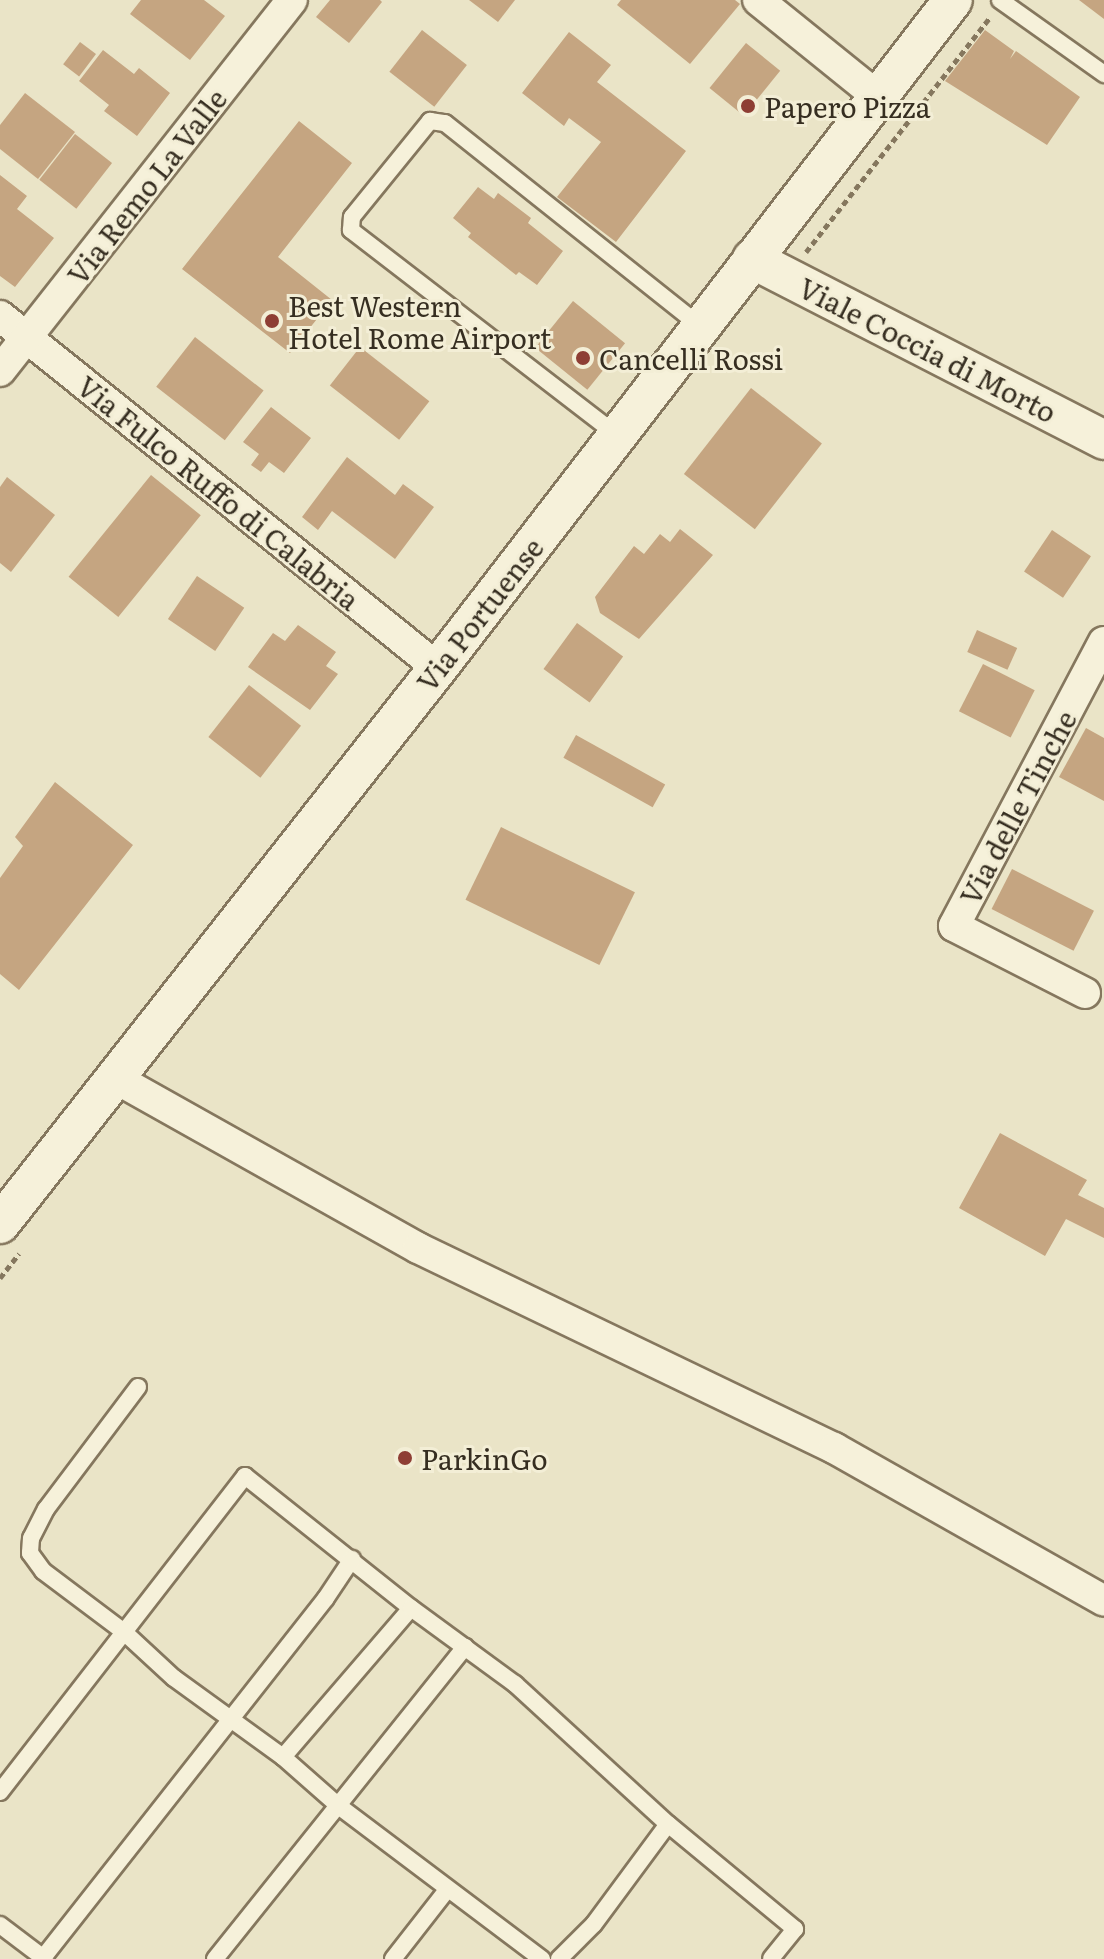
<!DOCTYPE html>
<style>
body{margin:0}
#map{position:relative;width:1104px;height:1959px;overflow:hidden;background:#eae4c7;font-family:Literata,serif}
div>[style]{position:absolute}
.building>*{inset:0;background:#c5a581;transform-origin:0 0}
.path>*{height:5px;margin-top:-2.5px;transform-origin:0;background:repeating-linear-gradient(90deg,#85775e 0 6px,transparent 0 10px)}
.roads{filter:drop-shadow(2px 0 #85775e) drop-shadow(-2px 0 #85775e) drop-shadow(0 2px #85775e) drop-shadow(0 -2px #85775e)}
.service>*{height:16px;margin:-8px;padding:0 8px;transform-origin:8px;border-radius:8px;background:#f6f1da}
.minor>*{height:30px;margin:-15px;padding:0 15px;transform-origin:15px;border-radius:15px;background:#f6f1da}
.tertiary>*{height:38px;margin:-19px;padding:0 19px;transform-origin:19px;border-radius:19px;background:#f6f1da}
.dots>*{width:22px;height:22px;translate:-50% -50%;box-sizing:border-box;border:4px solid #f3eed6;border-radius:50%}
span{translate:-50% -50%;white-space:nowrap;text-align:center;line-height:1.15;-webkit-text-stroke:6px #f3eed6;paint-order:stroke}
.poi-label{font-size:28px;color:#362e21}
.left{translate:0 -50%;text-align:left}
.street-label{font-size:28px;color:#362e21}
</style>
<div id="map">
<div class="building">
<i style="clip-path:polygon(141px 0,204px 0,225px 16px,190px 60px,130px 14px)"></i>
<i style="clip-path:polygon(330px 0,380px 0,382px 2px,349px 43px,316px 17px)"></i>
<i style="clip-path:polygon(469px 0,515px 0,498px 22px)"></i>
<i style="clip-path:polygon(621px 0,735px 0,740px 4px,690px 64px,617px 5px)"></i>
<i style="clip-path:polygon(1079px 0,1104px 0,1104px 19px)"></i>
<i style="left:422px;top:30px;width:57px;height:53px;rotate:38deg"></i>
<i style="clip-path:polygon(985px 30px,1014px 51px,1010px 59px,1016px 51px,1080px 97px,1047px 145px,945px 81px)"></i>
<i style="clip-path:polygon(569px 32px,611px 65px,597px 82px,686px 151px,616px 242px,557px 197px,601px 142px,569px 118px,564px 126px,522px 93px)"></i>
<i style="left:80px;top:42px;width:20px;height:28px;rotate:37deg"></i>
<i style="left:746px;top:43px;width:44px;height:58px;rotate:39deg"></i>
<i style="clip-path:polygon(103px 50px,134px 74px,139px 68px,170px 93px,137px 136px,104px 111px,109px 105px,79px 81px)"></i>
<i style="clip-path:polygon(25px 93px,75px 132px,38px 179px,0 149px,0 125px)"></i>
<i style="clip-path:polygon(299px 121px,352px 163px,278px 257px,332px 300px,290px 353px,182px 269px)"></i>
<i style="left:75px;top:134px;width:47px;height:58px;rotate:38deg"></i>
<i style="clip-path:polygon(0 175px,27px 196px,17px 209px,54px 238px,15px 287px,0 276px)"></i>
<i style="clip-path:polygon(478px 187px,494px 199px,498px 193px,531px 218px,528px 223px,563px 251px,537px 285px,519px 272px,516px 275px,468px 237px,471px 233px,453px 218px)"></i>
<i style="left:573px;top:301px;width:67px;height:60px;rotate:39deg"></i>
<i style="left:195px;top:337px;width:87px;height:63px;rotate:38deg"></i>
<i style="left:360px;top:347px;width:88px;height:49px;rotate:38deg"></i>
<i style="left:751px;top:388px;width:90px;height:109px;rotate:38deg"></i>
<i style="clip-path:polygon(271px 407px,311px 438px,284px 473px,269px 462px,261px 472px,251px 465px,259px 454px,243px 442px)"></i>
<i style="clip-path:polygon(347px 457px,395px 495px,403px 484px,434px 507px,395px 559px,332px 511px,318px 530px,302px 517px)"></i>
<i style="left:151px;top:475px;width:64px;height:131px;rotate:39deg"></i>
<i style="clip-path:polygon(7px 477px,55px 515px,11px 572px,0 563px,0 487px)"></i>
<i style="clip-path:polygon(680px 529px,713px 555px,639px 639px,600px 613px,595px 597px,634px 546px,644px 554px,660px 534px,670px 542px)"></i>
<i style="left:1052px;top:530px;width:47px;height:50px;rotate:34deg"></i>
<i style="left:197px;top:576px;width:57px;height:52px;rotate:34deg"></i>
<i style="left:577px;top:623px;width:57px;height:57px;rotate:36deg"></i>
<i style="clip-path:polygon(298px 625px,336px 652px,326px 666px,338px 674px,310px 710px,248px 667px,273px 633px,285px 641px)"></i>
<i style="left:977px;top:630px;width:44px;height:24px;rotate:24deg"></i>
<i style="left:983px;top:664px;width:58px;height:53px;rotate:27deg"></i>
<i style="left:249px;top:685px;width:66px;height:66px;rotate:38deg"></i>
<i style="clip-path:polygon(1086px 728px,1104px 738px,1104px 801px,1059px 777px)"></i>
<i style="left:576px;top:735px;width:102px;height:26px;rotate:29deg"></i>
<i style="clip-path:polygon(55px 782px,133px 845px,19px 990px,0 974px,0 878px,23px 846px,15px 837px)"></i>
<i style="left:501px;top:827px;width:149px;height:81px;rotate:26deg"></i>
<i style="left:1012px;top:869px;width:92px;height:45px;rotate:27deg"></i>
<i style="clip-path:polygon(1000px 1133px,1087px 1180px,1078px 1195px,1104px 1208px,1104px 1238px,1066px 1219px,1045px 1256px,959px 1208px)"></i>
</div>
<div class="path">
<i style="left:806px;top:252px;width:298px;rotate:-51.9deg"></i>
<i style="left:0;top:1278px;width:31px;rotate:-52deg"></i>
</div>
<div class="roads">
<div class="service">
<i style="left:1000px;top:0;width:128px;rotate:35.4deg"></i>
<i style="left:617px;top:435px;width:336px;rotate:-142.4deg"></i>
<i style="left:351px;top:230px;width:13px;rotate:-86deg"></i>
<i style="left:352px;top:217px;width:124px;rotate:-50.9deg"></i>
<i style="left:430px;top:121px;width:15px;rotate:8deg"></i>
<i style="left:445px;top:123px;width:326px;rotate:38.5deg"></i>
<i style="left:138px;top:1387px;width:153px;rotate:127deg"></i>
<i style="left:46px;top:1509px;width:33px;rotate:117deg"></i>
<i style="left:31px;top:1538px;width:15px;rotate:94deg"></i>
<i style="left:30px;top:1553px;width:22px;rotate:54deg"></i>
<i style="left:43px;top:1571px;width:100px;rotate:36.9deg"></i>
<i style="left:123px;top:1631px;width:69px;rotate:42.7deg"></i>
<i style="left:174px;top:1678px;width:135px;rotate:35.9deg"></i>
<i style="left:283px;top:1757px;width:76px;rotate:41.3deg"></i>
<i style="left:340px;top:1807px;width:253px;rotate:37deg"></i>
<i style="left:283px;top:1757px;width:196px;rotate:-49.3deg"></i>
<i style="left:0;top:1792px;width:400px;rotate:-52.2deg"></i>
<i style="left:245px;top:1476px;width:212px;rotate:38.5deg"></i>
<i style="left:411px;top:1608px;width:129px;rotate:36.2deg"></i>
<i style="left:515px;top:1684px;width:207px;rotate:42.5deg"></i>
<i style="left:668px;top:1824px;width:165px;rotate:39.6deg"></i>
<i style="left:795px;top:1929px;width:38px;rotate:129deg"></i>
<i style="left:0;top:1925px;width:56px;rotate:37.1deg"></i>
<i style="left:42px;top:1959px;width:459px;rotate:-51.8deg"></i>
<i style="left:326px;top:1598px;width:47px;rotate:-56.3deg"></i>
<i style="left:215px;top:1959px;width:400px;rotate:-51.3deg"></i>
<i style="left:393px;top:1959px;width:88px;rotate:-52deg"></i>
<i style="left:559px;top:1959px;width:49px;rotate:-45deg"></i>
<i style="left:594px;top:1924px;width:124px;rotate:-53.5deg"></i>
</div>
<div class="minor">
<i style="left:758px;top:0;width:153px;rotate:38.9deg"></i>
<i style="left:0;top:316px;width:562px;rotate:38.79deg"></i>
<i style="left:0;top:371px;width:472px;rotate:-51.8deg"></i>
<i style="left:1085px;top:993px;width:147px;rotate:-152.9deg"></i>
<i style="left:954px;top:926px;width:321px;rotate:-62.2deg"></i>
<i style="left:115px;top:1078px;width:347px;rotate:29.3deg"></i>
<i style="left:418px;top:1248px;width:462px;rotate:25.7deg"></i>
<i style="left:834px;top:1448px;width:310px;rotate:29.5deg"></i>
</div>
<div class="tertiary">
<i style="left:752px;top:259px;width:396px;rotate:27.2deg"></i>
<i style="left:0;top:1224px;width:708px;rotate:-51.77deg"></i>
<i style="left:438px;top:668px;width:843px;rotate:-52.37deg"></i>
</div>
</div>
<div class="dots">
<i style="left:748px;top:106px;background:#8e3e34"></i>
<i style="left:272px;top:321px;background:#8e3e34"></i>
<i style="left:583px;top:358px;background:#8e3e34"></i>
<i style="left:405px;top:1458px;background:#8e3e34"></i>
</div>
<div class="poi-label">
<span class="left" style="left:764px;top:106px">Papero Pizza</span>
<span class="left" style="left:288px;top:321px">Best Western<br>Hotel Rome Airport</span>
<span class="left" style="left:599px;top:358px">Cancelli Rossi</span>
<span class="left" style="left:421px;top:1458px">ParkinGo</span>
</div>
<div class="street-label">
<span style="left:146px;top:186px;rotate:-52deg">Via Remo La Valle</span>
<span style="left:928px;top:349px;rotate:27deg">Viale Coccia di Morto</span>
<span style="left:219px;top:492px;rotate:39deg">Via Fulco Ruffo di Calabria</span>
<span style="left:479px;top:614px;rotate:-52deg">Via Portuense</span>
<span style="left:1017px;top:807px;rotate:-62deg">Via delle Tinche</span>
</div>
</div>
